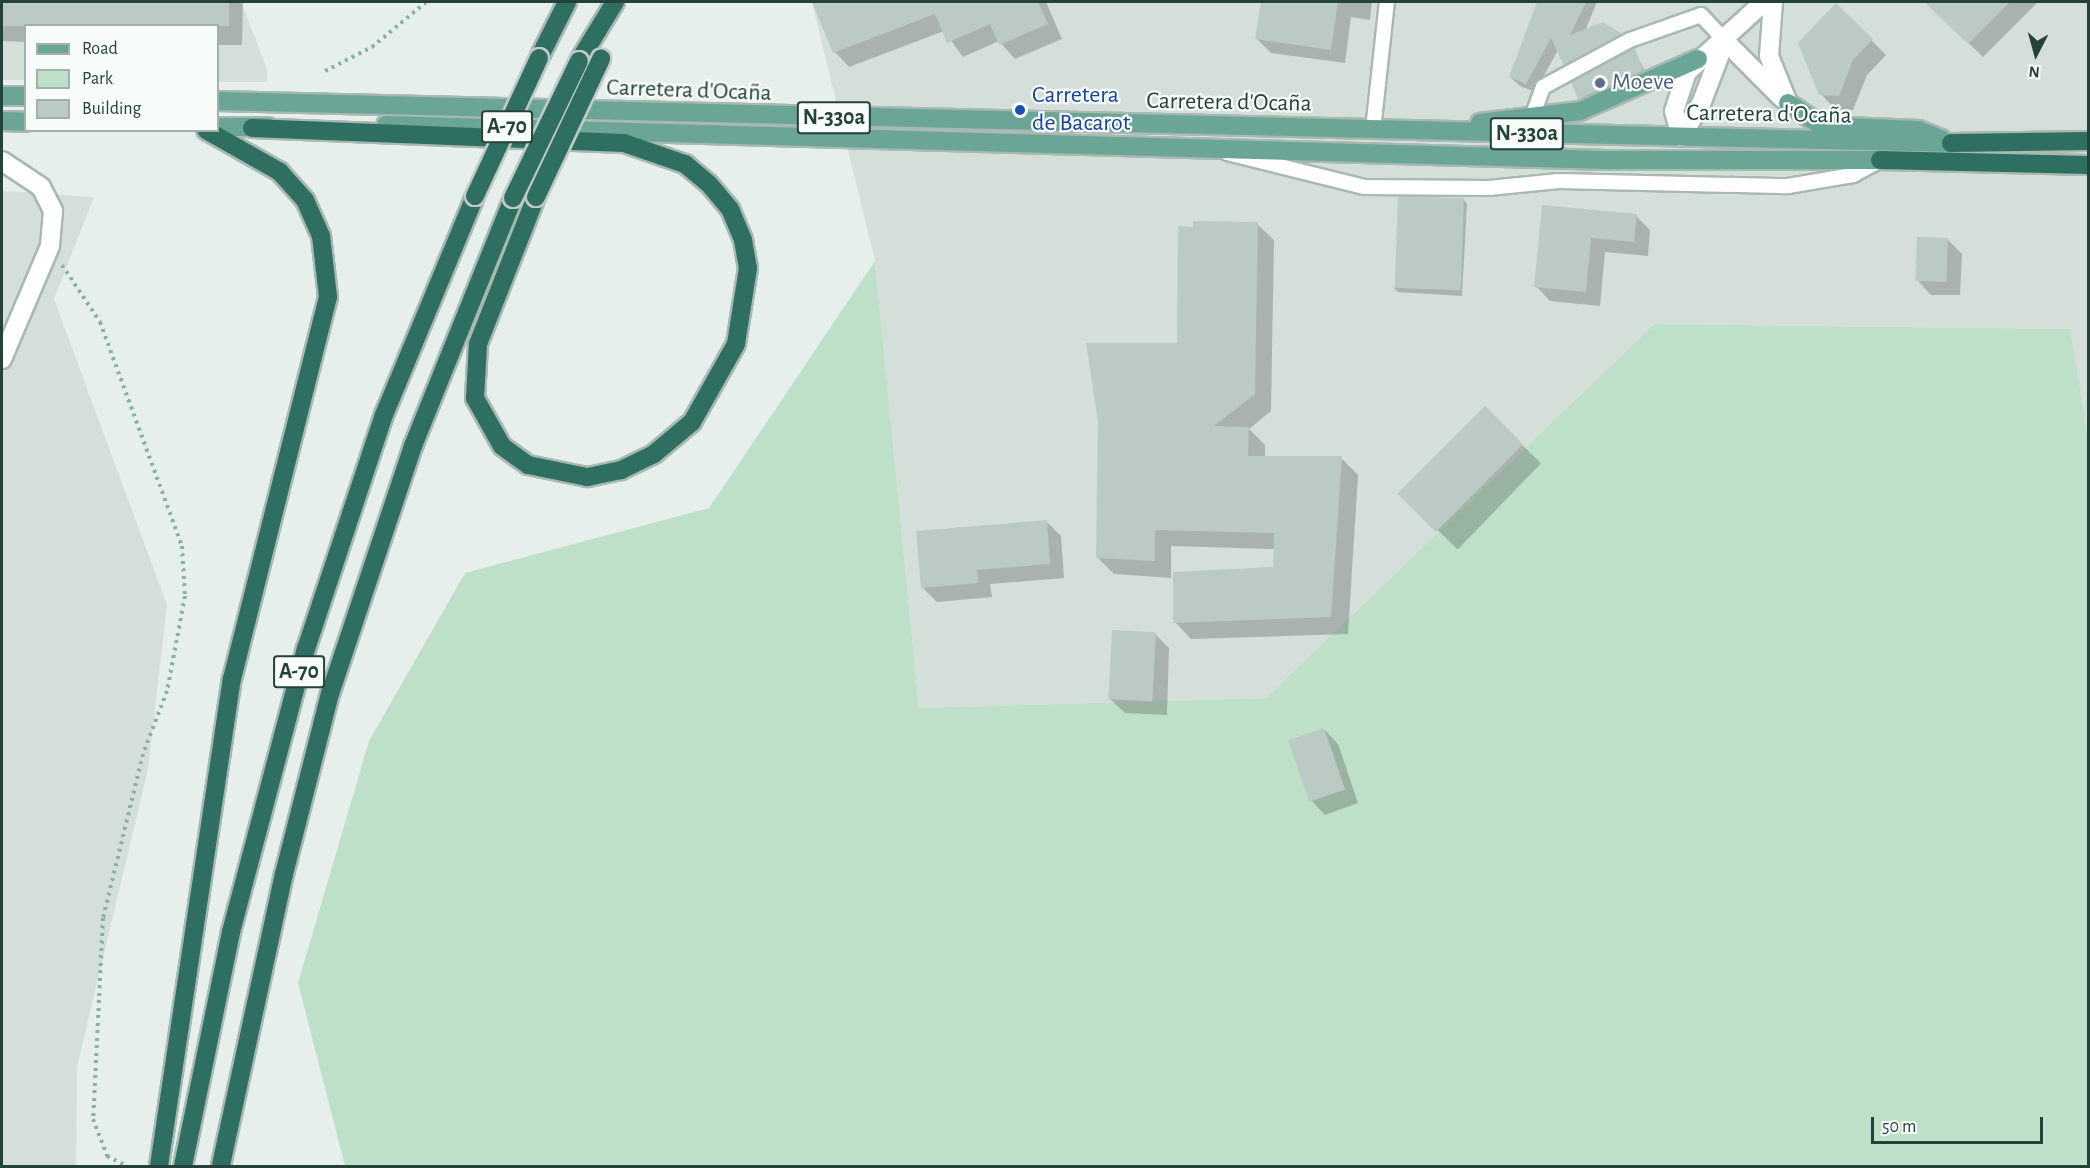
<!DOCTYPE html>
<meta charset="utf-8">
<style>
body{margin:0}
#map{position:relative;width:2090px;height:1168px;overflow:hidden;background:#e6efeb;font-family:"Alegreya Sans",sans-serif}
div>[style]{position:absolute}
.built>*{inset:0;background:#d4dfda}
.green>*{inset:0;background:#bfe0c8}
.shadow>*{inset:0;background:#0003;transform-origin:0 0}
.building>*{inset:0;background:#bbcac4;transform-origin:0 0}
.path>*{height:4px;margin-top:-2px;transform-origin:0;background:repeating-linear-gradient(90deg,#86b3a5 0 3px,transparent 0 7.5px)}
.roads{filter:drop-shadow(2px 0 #a8b8b2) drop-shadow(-2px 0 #a8b8b2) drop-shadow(0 2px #a8b8b2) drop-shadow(0 -2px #a8b8b2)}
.lane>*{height:14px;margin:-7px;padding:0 7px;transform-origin:7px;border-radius:7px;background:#fff}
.street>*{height:18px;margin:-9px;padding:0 9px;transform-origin:9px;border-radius:9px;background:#fff}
.secondary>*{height:18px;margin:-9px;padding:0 9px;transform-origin:9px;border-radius:9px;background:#fff}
.primary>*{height:18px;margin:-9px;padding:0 9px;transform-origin:9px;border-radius:9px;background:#6aa596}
.highway>*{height:18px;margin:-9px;padding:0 9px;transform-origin:9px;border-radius:9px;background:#2f6f62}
.bridges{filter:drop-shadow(2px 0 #c2cac8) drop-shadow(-2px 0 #c2cac8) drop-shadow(0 2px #c2cac8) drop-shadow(0 -2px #c2cac8)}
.highway-bridge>*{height:18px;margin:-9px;padding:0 9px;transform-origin:9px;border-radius:9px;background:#2f6f62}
.dots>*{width:16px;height:16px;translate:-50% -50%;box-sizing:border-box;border:3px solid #f7fbf9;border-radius:50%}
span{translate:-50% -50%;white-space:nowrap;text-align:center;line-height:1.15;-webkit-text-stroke:4.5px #f7fbf9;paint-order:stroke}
.shield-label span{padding:2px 4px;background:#f7fbf9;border:2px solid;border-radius:4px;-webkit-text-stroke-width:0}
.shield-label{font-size:22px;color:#24423a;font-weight:700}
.service-label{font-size:24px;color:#4e5e75}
.left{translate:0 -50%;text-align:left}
.street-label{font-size:24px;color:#24423a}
.transit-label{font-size:24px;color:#164399}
.frame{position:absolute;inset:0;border:3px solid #24423a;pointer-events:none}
.legend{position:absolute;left:24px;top:24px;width:195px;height:108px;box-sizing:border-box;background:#f7fbf9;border:2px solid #a3b1ad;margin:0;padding:8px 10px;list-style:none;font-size:18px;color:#24423a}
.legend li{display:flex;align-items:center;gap:12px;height:30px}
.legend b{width:30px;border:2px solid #a3b1ad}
.north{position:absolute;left:2006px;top:24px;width:60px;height:60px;-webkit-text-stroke:4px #f7fbf9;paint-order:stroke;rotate:186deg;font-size:16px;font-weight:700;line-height:24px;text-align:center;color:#24423a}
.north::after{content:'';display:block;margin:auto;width:21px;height:27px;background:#24423a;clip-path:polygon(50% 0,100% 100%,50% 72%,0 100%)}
.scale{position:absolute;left:1871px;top:1117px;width:172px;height:27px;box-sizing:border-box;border:3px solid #24423a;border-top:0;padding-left:8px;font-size:18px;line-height:21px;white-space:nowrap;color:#24423a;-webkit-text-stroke:4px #f7fbf9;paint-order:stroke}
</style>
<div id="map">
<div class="built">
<i style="clip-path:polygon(2px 2px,241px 2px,267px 69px,267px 82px,218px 82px,218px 26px,26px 26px,25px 80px,2px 80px)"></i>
<i style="clip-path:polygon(812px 2px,2088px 2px,2088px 438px,2069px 329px,1654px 324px,1266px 698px,919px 708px,875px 261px)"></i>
<i style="clip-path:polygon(2px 191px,94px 197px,54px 299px,167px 605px,148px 769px,77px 1067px,76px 1166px,2px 1166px)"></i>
</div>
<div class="green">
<i style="clip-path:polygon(875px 261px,919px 708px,1266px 698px,1654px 324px,2070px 329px,2088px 438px,2088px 1166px,345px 1166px,298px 983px,369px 741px,465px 573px,709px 508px)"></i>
</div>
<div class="shadow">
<i style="clip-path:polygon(2px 2px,243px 2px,242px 45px,218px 45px,218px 26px,26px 26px,26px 42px,2px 41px)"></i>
<i style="clip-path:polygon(814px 2px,1046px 2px,1062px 39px,1015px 59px,999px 41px,963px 57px,944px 31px,849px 67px,835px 52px)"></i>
<i style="clip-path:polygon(1262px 2px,1372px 2px,1370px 20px,1351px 17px,1345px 63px,1271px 53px,1257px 39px)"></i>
<i style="clip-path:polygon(1539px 2px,1597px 2px,1585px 31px,1603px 24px,1630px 44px,1574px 74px,1558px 50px,1535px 92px,1520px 86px,1510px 77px)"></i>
<i style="clip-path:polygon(1926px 2px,2038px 2px,1983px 57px)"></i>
<i style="clip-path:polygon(1836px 5px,1886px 55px,1867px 75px,1853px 110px,1835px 109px,1821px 94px)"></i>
<i style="clip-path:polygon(1634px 50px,1647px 75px,1584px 102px,1580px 98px)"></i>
<i style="clip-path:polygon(1463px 199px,1467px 204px,1462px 296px,1398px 292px,1394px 288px)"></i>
<i style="clip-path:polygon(1544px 207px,1636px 216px,1650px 230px,1648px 256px,1605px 252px,1600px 306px,1550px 301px,1536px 286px)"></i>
<i style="clip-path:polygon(1257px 224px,1274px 240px,1271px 411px,1249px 429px,1265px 445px,1265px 457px,1341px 458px,1358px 475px,1348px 634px,1191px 639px,1175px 622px,1275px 568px,1275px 549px,1171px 546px,1171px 578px,1114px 574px,1097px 557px,1178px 345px)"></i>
<i style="clip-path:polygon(1947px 239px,1962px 254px,1960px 295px,1931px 295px,1917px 280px)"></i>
<i style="left:1485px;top:409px;width:78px;height:120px;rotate:44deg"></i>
<i style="clip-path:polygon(1046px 521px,1061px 536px,1064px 578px,990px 584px,992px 597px,937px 602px,922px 587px)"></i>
<i style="clip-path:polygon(1155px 634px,1169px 648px,1167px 715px,1125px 713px,1110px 699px)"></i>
<i style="clip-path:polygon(1324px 729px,1338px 744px,1358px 803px,1325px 815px,1311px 800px)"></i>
</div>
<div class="building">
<i style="left:2px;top:2px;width:227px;height:24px"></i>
<i style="clip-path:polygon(812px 2px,1038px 2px,1048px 24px,999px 45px,990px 24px,947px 43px,935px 14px,833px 53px)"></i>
<i style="clip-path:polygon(1261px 2px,1338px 2px,1331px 50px,1255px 39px)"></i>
<i style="clip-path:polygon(1537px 2px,1586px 2px,1570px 35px,1603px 22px,1622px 34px,1564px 66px,1551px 38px,1526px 84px,1509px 77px)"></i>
<i style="clip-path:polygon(1924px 2px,2010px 2px,1968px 44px)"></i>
<i style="clip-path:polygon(1836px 3px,1873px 39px,1853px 60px,1839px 96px,1819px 95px,1798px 43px)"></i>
<i style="clip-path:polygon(1635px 48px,1643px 71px,1578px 99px,1571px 82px)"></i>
<i style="left:1398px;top:196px;width:66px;height:92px;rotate:2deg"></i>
<i style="clip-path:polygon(1542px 205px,1637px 214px,1634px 242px,1591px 238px,1586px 292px,1534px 287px)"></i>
<i style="clip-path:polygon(1193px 221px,1258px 222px,1255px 394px,1214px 426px,1249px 427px,1248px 456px,1342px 456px,1331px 617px,1173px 623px,1173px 572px,1273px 567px,1274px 533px,1155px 530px,1155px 561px,1096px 558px,1098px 422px,1086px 343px,1177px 343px,1178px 226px,1193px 227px)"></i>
<i style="left:1917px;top:237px;width:31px;height:44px;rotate:2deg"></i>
<i style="left:1485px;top:406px;width:54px;height:124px;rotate:45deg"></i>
<i style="clip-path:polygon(1047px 520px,1050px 564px,977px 570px,978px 583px,921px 588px,916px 531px)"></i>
<i style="left:1112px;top:630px;width:44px;height:69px;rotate:3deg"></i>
<i style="left:1324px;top:728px;width:65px;height:38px;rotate:71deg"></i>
</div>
<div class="path">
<i style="left:325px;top:71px;width:53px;rotate:-27.1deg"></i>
<i style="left:372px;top:47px;width:70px;rotate:-39.8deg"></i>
<i style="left:62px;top:265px;width:69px;rotate:56.3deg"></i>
<i style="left:100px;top:322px;width:239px;rotate:69.9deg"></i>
<i style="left:182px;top:546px;width:50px;rotate:86.6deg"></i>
<i style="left:185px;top:596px;width:97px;rotate:100.7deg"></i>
<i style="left:167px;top:691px;width:67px;rotate:110.9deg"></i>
<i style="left:143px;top:754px;width:169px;rotate:103.7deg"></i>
<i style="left:103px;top:918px;width:201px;rotate:92.8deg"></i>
<i style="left:93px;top:1119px;width:40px;rotate:69deg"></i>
<i style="left:107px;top:1156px;width:22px;rotate:27deg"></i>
</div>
<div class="roads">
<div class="lane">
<i style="left:1531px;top:120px;width:35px;rotate:-70deg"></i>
<i style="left:1543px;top:87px;width:99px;rotate:-28.4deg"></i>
<i style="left:1630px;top:40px;width:75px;rotate:-19.4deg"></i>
<i style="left:1701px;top:15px;width:35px;rotate:47deg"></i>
<i style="left:1373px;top:130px;width:129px;rotate:-83.8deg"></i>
<i style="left:1227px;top:153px;width:141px;rotate:13.9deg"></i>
<i style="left:1364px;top:187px;width:125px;rotate:0.5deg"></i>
<i style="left:1489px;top:188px;width:70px;rotate:-5.7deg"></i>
<i style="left:1559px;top:181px;width:229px;rotate:1.3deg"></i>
<i style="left:1788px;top:186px;width:66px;rotate:-9.6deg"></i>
<i style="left:1853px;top:175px;width:30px;rotate:-28deg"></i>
</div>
<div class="street">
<i style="left:2px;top:161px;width:47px;rotate:33.7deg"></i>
<i style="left:41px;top:187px;width:27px;rotate:63deg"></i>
<i style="left:53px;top:211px;width:35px;rotate:95deg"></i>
<i style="left:50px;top:246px;width:123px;rotate:113deg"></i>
</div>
<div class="secondary">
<i style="left:1773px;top:2px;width:54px;rotate:94.2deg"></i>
<i style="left:1769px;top:56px;width:51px;rotate:68deg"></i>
<i style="left:1725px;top:41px;width:81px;rotate:45deg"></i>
<i style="left:1681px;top:137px;width:27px;rotate:-105deg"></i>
<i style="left:1674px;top:111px;width:41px;rotate:-71.6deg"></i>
<i style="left:1687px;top:72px;width:104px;rotate:-42.3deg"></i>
<i style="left:1681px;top:137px;width:39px;rotate:-59deg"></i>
<i style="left:1701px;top:104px;width:67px;rotate:-69.1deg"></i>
</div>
<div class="primary">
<i style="left:2px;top:96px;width:24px"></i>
<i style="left:218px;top:101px;width:1734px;rotate:1.39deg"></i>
<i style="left:1788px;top:103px;width:41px;rotate:34.1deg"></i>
<i style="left:1822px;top:126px;width:97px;rotate:2.4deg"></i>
<i style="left:1919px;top:130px;width:24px;rotate:22deg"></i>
<i style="left:2px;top:121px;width:24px;rotate:2deg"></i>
<i style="left:1480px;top:123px;width:101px;rotate:-6.8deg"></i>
<i style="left:1580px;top:111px;width:129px;rotate:-23.8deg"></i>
<i style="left:386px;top:125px;width:1220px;rotate:1.64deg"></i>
<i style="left:1605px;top:160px;width:275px"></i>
<i style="left:218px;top:127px;width:50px"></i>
</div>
<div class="highway">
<i style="left:539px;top:58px;width:63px;rotate:-63.4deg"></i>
<i style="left:579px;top:61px;width:69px;rotate:-58.6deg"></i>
<i style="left:252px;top:128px;width:372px;rotate:2.3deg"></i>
<i style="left:624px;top:143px;width:65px;rotate:19deg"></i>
<i style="left:685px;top:164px;width:31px;rotate:40deg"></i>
<i style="left:709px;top:184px;width:33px;rotate:50deg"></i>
<i style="left:730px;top:209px;width:34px;rotate:67deg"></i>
<i style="left:743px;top:240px;width:28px;rotate:80deg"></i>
<i style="left:748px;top:268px;width:77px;rotate:99deg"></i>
<i style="left:736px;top:344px;width:90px;rotate:119.4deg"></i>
<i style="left:692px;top:422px;width:50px;rotate:139.9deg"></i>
<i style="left:654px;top:454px;width:37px;rotate:154deg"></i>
<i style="left:621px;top:470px;width:35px;rotate:168deg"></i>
<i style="left:587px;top:477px;width:60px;rotate:-168.5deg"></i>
<i style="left:528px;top:465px;width:32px;rotate:-144deg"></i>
<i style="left:502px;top:446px;width:55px;rotate:-119.4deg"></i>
<i style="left:475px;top:398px;width:54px;rotate:-86.8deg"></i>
<i style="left:478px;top:344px;width:158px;rotate:-68.5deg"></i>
<i style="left:1951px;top:143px;width:137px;rotate:-0.8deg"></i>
<i style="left:1880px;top:160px;width:208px;rotate:1.4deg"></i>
<i style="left:221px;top:1165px;width:298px;rotate:-77.8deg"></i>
<i style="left:284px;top:874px;width:186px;rotate:-75.7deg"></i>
<i style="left:330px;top:694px;width:262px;rotate:-71.5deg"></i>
<i style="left:413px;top:446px;width:267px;rotate:-68deg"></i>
<i style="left:159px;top:1166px;width:492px;rotate:-81.5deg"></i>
<i style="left:232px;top:679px;width:394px;rotate:-75.9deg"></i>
<i style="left:328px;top:297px;width:61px;rotate:-96.5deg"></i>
<i style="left:321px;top:236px;width:39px;rotate:-114deg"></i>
<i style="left:305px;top:200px;width:38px;rotate:-132deg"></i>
<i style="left:280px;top:172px;width:85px;rotate:-150.4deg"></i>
<i style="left:183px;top:1166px;width:239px;rotate:-78.4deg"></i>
<i style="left:231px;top:932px;width:293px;rotate:-75.2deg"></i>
<i style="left:306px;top:649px;width:247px;rotate:-71.6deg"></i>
<i style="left:384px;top:415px;width:237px;rotate:-67.4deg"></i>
</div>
</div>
<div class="bridges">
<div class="highway-bridge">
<i style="left:475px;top:196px;width:152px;rotate:-65.1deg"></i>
<i style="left:536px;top:197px;width:153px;rotate:-64.8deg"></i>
<i style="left:513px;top:198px;width:152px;rotate:-64.3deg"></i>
</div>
</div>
<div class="dots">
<i style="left:1600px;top:83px;background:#5c6f8a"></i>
<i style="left:1020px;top:110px;background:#1a4fb4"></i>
</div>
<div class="shield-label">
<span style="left:834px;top:118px">N-330a</span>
<span style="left:507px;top:127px">A-70</span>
<span style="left:1527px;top:134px">N-330a</span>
<span style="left:299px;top:672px">A-70</span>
</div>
<div class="service-label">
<span class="left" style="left:1612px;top:83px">Moeve</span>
</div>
<div class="street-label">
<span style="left:689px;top:91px;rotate:2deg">Carretera d'Ocaña</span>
<span style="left:1229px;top:103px;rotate:1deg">Carretera d'Ocaña</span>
<span style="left:1769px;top:115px;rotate:1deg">Carretera d'Ocaña</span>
</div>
<div class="transit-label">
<span class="left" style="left:1032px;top:110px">Carretera<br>de Bacarot</span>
</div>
<div class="frame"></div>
<ul class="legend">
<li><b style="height:8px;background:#6aa596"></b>Road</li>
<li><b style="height:16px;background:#bfe0c8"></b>Park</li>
<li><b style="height:16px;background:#bbcac4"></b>Building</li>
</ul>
<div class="north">N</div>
<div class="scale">50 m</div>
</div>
